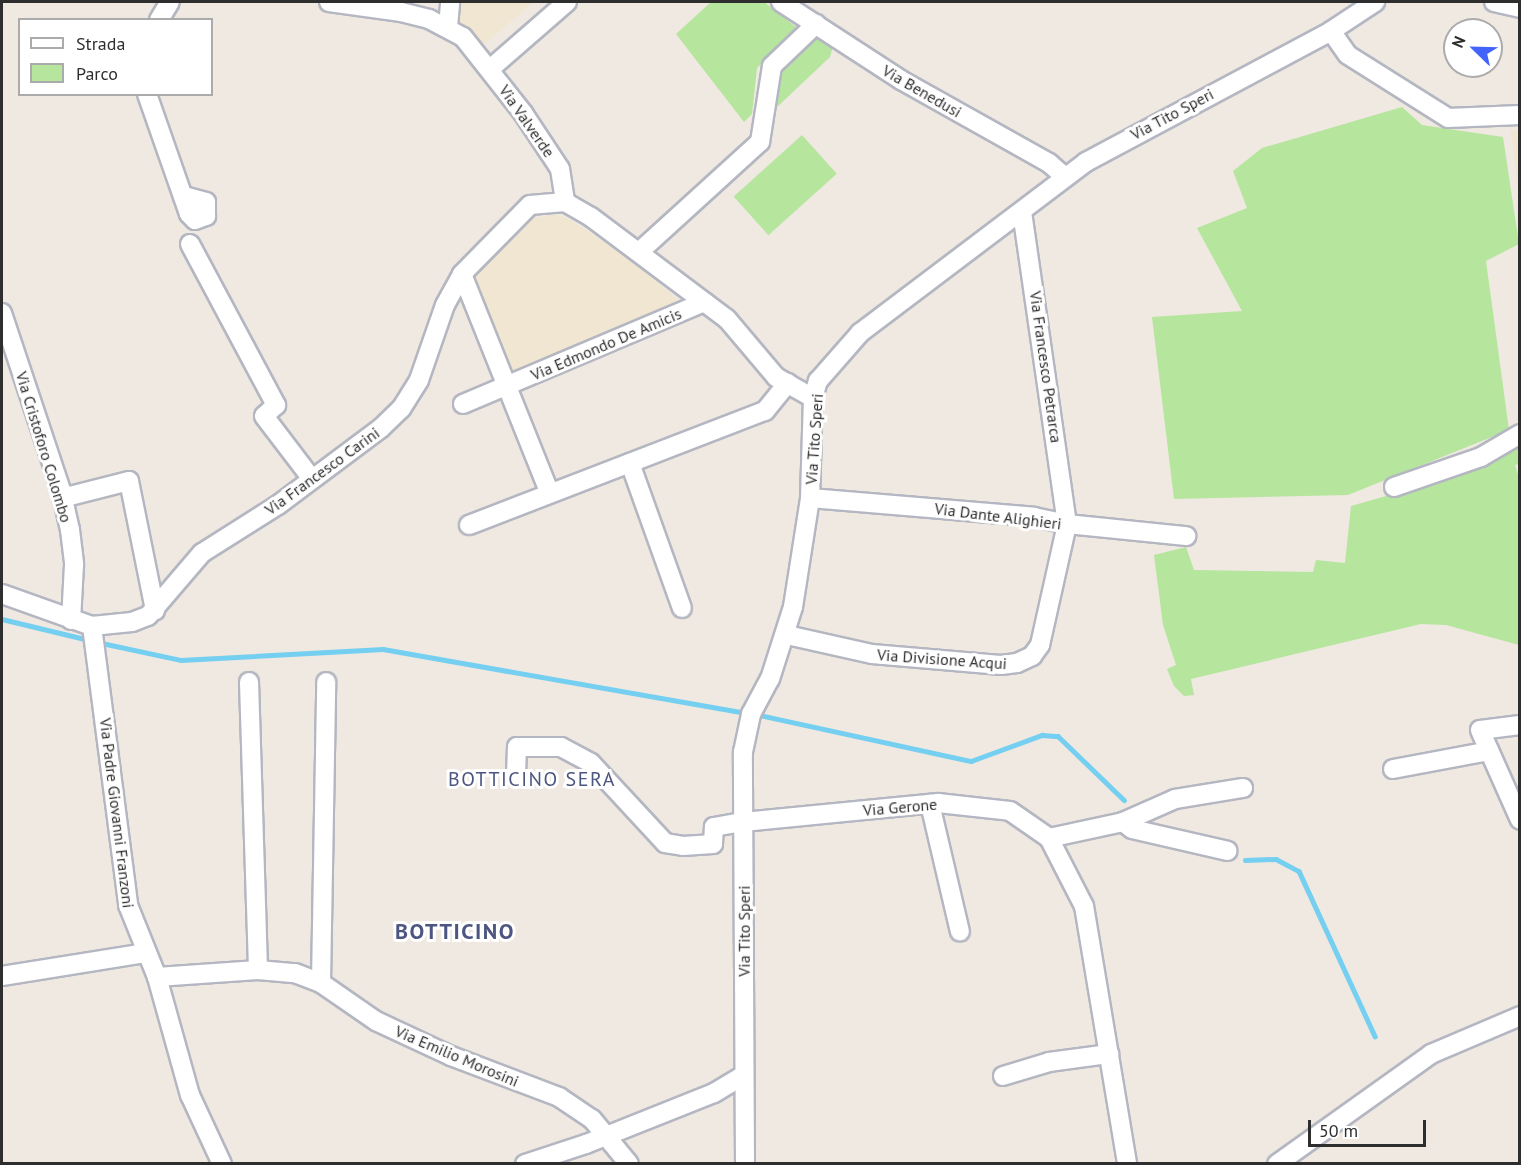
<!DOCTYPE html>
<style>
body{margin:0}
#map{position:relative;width:1521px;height:1165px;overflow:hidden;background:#efe9e1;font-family:"PT Sans",sans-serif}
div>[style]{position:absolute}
.education>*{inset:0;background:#f0e6d1}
.green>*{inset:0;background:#b6e59e;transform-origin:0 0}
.stream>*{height:4.5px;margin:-2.25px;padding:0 2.25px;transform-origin:2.25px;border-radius:2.25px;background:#75cff0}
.roads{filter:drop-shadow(2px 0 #b4b7c1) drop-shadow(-2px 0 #b4b7c1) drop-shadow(0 2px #b4b7c1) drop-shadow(0 -2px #b4b7c1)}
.minor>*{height:18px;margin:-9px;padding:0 9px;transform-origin:9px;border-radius:9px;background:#fff}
span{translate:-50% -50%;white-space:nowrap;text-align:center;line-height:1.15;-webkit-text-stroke:6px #fff;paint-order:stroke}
.street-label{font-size:16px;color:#2e2e2e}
.quarter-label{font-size:20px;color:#4d5680;letter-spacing:1.5px}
.district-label{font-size:22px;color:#4d5680;font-weight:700;letter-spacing:1.5px}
.frame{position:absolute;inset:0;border:3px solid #2e2e2e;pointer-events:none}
.legend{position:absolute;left:18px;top:18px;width:195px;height:78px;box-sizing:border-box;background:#fff;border:2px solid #ababab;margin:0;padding:8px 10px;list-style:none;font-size:18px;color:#2e2e2e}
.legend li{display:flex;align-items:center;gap:12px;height:30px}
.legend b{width:30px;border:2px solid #ababab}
.north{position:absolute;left:1443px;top:18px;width:60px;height:60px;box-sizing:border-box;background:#fff;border:2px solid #ababab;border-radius:50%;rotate:293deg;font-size:16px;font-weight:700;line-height:24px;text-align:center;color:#2e2e2e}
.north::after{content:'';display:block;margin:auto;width:21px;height:27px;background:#4264fb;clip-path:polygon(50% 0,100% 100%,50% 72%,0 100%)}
.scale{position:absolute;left:1308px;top:1120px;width:118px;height:27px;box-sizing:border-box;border:3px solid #2e2e2e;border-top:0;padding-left:8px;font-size:18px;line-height:21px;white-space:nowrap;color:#2e2e2e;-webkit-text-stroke:4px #fff;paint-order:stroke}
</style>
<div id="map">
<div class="education">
<i style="clip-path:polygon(454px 2px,534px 2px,482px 46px,466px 28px,452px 23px)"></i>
<i style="clip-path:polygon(1519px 130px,1520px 130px,1519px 199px,1511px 131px)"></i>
<i style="clip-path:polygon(554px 214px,569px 219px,630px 260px,682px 303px,512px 376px,471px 277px,531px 219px)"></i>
</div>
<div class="green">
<i style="clip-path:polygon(711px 2px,764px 2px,796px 27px,757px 68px,752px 114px,744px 122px,676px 34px)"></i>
<i style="clip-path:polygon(819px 35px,833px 46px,830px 57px,777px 107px,776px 74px)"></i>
<i style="clip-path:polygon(1402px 107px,1422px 125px,1503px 137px,1519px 244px,1486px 261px,1509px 430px,1348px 495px,1174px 499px,1152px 317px,1242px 311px,1197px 228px,1247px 208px,1233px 171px,1262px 148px)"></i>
<i style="left:802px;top:135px;width:52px;height:92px;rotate:48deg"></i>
<i style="clip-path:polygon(1519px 441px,1519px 464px,1515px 465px,1520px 481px,1519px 645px,1446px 625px,1421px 624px,1191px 679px,1194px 695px,1184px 696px,1174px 686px,1167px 669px,1176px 665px,1163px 625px,1154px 555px,1186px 547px,1194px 570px,1313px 572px,1316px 560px,1345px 563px,1351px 506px,1400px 492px)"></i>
</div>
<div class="stream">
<i style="left:2px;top:619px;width:89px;rotate:13.6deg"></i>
<i style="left:97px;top:642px;width:86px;rotate:12.1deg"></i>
<i style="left:181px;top:660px;width:202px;rotate:-3.1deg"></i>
<i style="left:383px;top:649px;width:370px;rotate:10deg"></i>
<i style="left:755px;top:714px;width:221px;rotate:12.3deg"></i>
<i style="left:971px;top:761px;width:76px;rotate:-20.1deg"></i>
<i style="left:1042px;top:735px;width:16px;rotate:4deg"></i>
<i style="left:1058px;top:736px;width:92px;rotate:44.1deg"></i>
<i style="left:1245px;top:860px;width:31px;rotate:-2deg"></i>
<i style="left:1276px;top:859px;width:26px;rotate:28deg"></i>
<i style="left:1299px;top:871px;width:182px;rotate:65.3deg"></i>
</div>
<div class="roads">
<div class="minor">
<i style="left:329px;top:2px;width:73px;rotate:7.9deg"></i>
<i style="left:401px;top:12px;width:29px;rotate:14deg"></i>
<i style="left:429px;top:19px;width:38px;rotate:28deg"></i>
<i style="left:463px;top:37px;width:97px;rotate:51.7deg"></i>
<i style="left:523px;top:113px;width:67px;rotate:56.5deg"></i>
<i style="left:560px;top:169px;width:33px;rotate:81deg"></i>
<i style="left:781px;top:2px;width:143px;rotate:33deg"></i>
<i style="left:901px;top:80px;width:170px;rotate:29.3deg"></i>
<i style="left:1049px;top:163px;width:21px;rotate:41deg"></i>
<i style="left:1494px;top:2px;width:27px;rotate:13deg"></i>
<i style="left:159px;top:20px;width:21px;rotate:-59deg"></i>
<i style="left:448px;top:27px;width:25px;rotate:-85deg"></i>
<i style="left:1331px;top:31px;width:29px;rotate:55deg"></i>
<i style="left:1348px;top:55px;width:118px;rotate:32.2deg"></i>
<i style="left:1448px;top:118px;width:72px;rotate:-2.4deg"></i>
<i style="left:490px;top:69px;width:102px;rotate:-41deg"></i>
<i style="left:147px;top:94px;width:127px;rotate:70.7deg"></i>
<i style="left:189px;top:214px;width:8px;rotate:45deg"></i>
<i style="left:195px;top:220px;width:12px;rotate:-20deg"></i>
<i style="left:206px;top:216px;width:14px;rotate:-90deg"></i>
<i style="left:206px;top:202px;width:24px;rotate:-165deg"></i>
<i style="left:190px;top:244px;width:183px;rotate:61.9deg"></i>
<i style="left:276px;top:405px;width:16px;rotate:137deg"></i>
<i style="left:264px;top:416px;width:79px;rotate:52.7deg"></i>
<i style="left:639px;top:252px;width:164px;rotate:-42.3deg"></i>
<i style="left:760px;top:142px;width:77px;rotate:-81deg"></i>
<i style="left:772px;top:66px;width:61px;rotate:-43.7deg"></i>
<i style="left:462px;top:274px;width:235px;rotate:68.2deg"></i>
<i style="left:2px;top:313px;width:187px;rotate:71.6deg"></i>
<i style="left:61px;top:490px;width:41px;rotate:77.3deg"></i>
<i style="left:70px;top:530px;width:35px;rotate:83deg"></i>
<i style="left:74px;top:565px;width:55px;rotate:93.1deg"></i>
<i style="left:463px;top:404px;width:262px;rotate:-22.9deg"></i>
<i style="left:630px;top:463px;width:154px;rotate:70.3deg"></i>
<i style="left:1394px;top:487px;width:92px;rotate:-19deg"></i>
<i style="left:1481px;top:457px;width:45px;rotate:-30.5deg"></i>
<i style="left:62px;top:498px;width:69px;rotate:-14.2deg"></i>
<i style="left:129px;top:481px;width:132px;rotate:78.6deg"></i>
<i style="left:810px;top:498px;width:225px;rotate:4.8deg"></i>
<i style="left:1034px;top:517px;width:34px;rotate:12deg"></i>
<i style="left:1067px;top:524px;width:120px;rotate:5.8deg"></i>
<i style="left:469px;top:525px;width:317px;rotate:-21.1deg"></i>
<i style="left:765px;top:411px;width:36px;rotate:-51deg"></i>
<i style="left:2px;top:594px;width:96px;rotate:19.6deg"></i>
<i style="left:92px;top:626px;width:40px;rotate:-5.7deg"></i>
<i style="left:132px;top:622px;width:17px;rotate:-21deg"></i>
<i style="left:148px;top:616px;width:83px;rotate:-49.4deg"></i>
<i style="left:202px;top:553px;width:90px;rotate:-32.3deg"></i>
<i style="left:278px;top:505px;width:129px;rotate:-36.8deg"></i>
<i style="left:381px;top:428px;width:28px;rotate:-44deg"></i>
<i style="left:401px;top:409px;width:34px;rotate:-58deg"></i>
<i style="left:419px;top:380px;width:79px;rotate:-70.9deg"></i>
<i style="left:445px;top:305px;width:35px;rotate:-61deg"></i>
<i style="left:462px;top:274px;width:97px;rotate:-45.4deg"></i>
<i style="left:530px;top:205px;width:35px;rotate:-5deg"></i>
<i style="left:565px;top:202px;width:30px;rotate:30deg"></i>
<i style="left:591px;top:217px;width:170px;rotate:36.9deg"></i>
<i style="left:727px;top:319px;width:76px;rotate:49.8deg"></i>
<i style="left:776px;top:377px;width:43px;rotate:29.6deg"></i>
<i style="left:92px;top:626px;width:281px;rotate:82.6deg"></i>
<i style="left:128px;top:905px;width:78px;rotate:68.1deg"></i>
<i style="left:157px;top:977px;width:123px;rotate:74.4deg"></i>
<i style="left:190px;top:1095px;width:76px;rotate:65.1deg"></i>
<i style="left:787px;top:635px;width:87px;rotate:12.6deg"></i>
<i style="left:872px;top:654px;width:129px;rotate:4.9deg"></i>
<i style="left:1001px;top:665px;width:16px;rotate:-7deg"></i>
<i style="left:1017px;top:663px;width:17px;rotate:-25deg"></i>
<i style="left:1032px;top:656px;width:14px;rotate:-54deg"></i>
<i style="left:1040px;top:645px;width:124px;rotate:-77.4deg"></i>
<i style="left:1067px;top:524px;width:316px;rotate:-98.2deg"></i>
<i style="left:249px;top:682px;width:288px;rotate:88.2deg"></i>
<i style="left:1520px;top:725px;width:40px;rotate:172.9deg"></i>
<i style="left:1480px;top:730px;width:98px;rotate:66deg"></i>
<i style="left:1393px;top:769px;width:98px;rotate:-10.6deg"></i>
<i style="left:516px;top:775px;width:28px;rotate:-88deg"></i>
<i style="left:517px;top:747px;width:44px"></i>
<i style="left:561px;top:747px;width:34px;rotate:28deg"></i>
<i style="left:591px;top:763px;width:109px;rotate:47.2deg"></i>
<i style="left:665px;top:843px;width:18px;rotate:9deg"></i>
<i style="left:683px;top:846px;width:30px;rotate:-4deg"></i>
<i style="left:713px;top:844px;width:17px;rotate:-87deg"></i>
<i style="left:714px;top:827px;width:29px;rotate:-10deg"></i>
<i style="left:743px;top:822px;width:196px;rotate:-5.6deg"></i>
<i style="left:938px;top:803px;width:72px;rotate:6.3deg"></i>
<i style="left:1010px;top:811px;width:47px;rotate:34.7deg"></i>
<i style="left:1049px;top:838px;width:76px;rotate:62.8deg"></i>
<i style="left:1084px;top:906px;width:262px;rotate:80.5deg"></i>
<i style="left:930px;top:804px;width:131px;rotate:76.8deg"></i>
<i style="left:1123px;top:822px;width:11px;rotate:38deg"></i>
<i style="left:1132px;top:829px;width:98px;rotate:12.9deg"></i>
<i style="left:1049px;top:838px;width:76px;rotate:-12.2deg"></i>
<i style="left:1123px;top:822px;width:57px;rotate:-23.9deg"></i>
<i style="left:1175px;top:799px;width:69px;rotate:-9.2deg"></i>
<i style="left:2px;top:976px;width:146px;rotate:-9.1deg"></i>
<i style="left:157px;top:977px;width:101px;rotate:-4deg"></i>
<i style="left:258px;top:970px;width:37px;rotate:5deg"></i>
<i style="left:295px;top:973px;width:28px;rotate:21deg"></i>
<i style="left:321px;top:983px;width:67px;rotate:34.6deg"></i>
<i style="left:376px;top:1021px;width:83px;rotate:25deg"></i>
<i style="left:451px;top:1056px;width:116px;rotate:20.8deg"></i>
<i style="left:559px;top:1097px;width:40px;rotate:34deg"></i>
<i style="left:592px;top:1119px;width:58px;rotate:50.6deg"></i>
<i style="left:321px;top:983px;width:301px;rotate:-89deg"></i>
<i style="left:1003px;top:1076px;width:48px;rotate:-16.9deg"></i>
<i style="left:1049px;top:1062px;width:61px;rotate:-7.6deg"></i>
<i style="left:525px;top:1164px;width:64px;rotate:-18.2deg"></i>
<i style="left:586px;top:1144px;width:138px;rotate:-21.7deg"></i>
<i style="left:714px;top:1093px;width:35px;rotate:-31deg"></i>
<i style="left:745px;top:1164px;width:412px;rotate:-90.3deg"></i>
<i style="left:743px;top:752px;width:39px;rotate:-78deg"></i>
<i style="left:751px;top:714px;width:40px;rotate:-62deg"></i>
<i style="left:770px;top:679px;width:76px;rotate:-72.3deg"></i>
<i style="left:793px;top:607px;width:110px;rotate:-81.1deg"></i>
<i style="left:810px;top:498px;width:100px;rotate:-88.3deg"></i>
<i style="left:813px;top:398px;width:18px;rotate:-74deg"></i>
<i style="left:818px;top:381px;width:64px;rotate:-48.8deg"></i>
<i style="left:860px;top:333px;width:283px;rotate:-37.1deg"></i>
<i style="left:1086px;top:162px;width:278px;rotate:-28.1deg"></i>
<i style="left:1331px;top:31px;width:53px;rotate:-33.4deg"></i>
<i style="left:1277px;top:1164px;width:189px;rotate:-35.5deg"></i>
<i style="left:1431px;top:1054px;width:97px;rotate:-23.1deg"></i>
</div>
</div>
<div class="street-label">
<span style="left:922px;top:91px;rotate:30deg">Via Benedusi</span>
<span style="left:1172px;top:114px;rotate:-28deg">Via Tito Speri</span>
<span style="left:527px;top:121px;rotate:55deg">Via Valverde</span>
<span style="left:606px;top:344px;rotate:-23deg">Via Edmondo De Amicis</span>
<span style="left:1046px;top:367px;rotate:82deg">Via Francesco Petrarca</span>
<span style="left:814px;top:439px;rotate:-86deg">Via Tito Speri</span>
<span style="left:44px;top:447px;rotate:73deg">Via Cristoforo Colombo</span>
<span style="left:322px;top:471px;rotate:-36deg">Via Francesco Carini</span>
<span style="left:998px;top:516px;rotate:7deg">Via Dante Alighieri</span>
<span style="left:942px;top:659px;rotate:4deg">Via Divisione Acqui</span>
<span style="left:900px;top:807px;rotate:-5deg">Via Gerone</span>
<span style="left:117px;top:813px;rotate:83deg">Via Padre Giovanni Franzoni</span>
<span style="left:744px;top:931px;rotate:-90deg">Via Tito Speri</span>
<span style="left:457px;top:1056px;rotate:23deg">Via Emilio Morosini</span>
</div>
<div class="quarter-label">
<span style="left:532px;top:779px">BOTTICINO SERA</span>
</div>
<div class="district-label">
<span style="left:455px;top:932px">BOTTICINO</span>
</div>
<div class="frame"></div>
<ul class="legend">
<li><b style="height:8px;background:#fff"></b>Strada</li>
<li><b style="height:16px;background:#b6e59e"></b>Parco</li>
</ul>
<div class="north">N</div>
<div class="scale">50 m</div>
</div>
